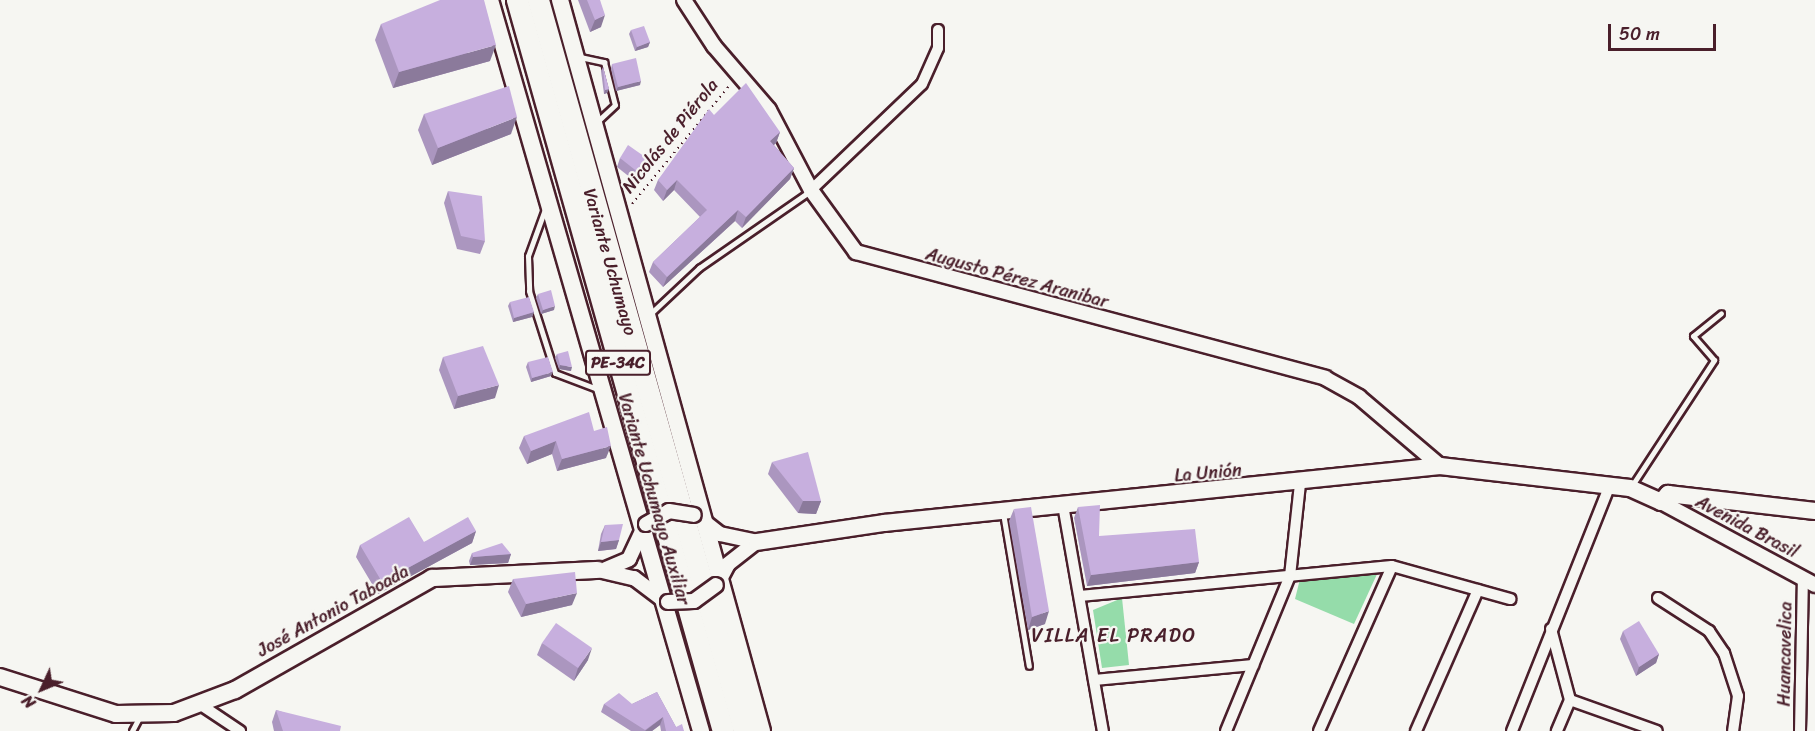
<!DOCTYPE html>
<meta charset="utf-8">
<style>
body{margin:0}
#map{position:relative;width:1815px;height:731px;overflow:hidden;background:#f6f6f2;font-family:Sriracha,sans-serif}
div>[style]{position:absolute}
.green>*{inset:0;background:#95dcaa}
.path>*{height:2px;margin-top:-1px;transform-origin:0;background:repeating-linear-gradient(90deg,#4a1f2b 0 1.5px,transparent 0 6px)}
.roads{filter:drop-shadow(2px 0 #4a1f2b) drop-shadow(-2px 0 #4a1f2b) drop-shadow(0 2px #4a1f2b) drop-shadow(0 -2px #4a1f2b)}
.service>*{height:5px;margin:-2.5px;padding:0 2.5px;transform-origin:2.5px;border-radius:2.5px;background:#f6f6f2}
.minor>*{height:10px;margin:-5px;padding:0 5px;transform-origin:5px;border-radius:5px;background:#f6f6f2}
.tertiary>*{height:14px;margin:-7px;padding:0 7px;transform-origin:7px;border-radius:7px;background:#f6f6f2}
.secondary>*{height:16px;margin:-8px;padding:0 8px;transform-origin:8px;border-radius:8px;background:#f6f6f2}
.motorway>*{height:21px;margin:-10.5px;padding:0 10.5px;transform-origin:10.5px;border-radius:10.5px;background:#f6f6f2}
.bridges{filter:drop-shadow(2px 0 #4a1f2b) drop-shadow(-2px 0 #4a1f2b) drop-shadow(0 2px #4a1f2b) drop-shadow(0 -2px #4a1f2b)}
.tertiary-bridge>*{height:14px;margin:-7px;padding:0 7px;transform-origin:7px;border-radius:7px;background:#f6f6f2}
.wall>*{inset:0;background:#ab96bf}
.shaded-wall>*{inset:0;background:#8b7a9b}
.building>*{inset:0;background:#c7afde}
span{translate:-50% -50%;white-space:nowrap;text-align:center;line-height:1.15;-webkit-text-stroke:4.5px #f6f6f2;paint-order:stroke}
.shield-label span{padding:2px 4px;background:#f6f6f2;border:2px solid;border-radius:4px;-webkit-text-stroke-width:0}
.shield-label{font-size:16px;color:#4a1f2b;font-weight:700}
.street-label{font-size:18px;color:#4a1f2b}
.neighbourhood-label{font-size:20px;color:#4a1f2b;letter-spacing:1.5px}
.north{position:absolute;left:12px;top:659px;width:60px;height:60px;-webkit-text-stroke:4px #f6f6f2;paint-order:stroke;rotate:226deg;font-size:16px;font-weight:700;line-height:24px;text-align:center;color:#4a1f2b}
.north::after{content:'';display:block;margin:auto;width:21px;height:27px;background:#4a1f2b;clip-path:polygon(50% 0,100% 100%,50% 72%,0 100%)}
.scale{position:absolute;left:1608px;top:24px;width:108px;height:27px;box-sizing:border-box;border:3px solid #4a1f2b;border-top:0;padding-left:8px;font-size:18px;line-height:21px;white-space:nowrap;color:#4a1f2b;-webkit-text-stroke:4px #f6f6f2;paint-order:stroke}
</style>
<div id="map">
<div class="green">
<i style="clip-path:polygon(1378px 572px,1354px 624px,1295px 599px,1300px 579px)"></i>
<i style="clip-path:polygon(1122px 598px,1129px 665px,1102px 668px,1093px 610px)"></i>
</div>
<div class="path">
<i style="left:632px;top:204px;width:153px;rotate:-50.6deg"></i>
</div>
<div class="roads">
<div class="service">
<i style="left:580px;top:57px;width:25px;rotate:12deg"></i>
<i style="left:604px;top:62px;width:44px;rotate:75.7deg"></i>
<i style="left:615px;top:105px;width:23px;rotate:137deg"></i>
<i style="left:545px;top:209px;width:50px;rotate:109.9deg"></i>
<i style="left:528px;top:256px;width:35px;rotate:88deg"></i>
<i style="left:529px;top:291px;width:86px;rotate:72.4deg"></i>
<i style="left:555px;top:373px;width:48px;rotate:20.7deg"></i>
<i style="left:649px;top:315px;width:69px;rotate:-43.2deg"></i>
<i style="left:699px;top:268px;width:135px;rotate:-34.7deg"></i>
<i style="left:1631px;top:487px;width:152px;rotate:-56.8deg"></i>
<i style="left:1714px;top:360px;width:32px;rotate:-131deg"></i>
<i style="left:1693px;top:336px;width:36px;rotate:-39deg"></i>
<i style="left:1003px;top:513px;width:155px;rotate:80.4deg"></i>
<i style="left:132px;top:731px;width:15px;rotate:-62deg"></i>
</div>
<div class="minor">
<i style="left:811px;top:190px;width:153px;rotate:-43.7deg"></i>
<i style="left:922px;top:84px;width:39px;rotate:-66deg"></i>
<i style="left:938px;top:48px;width:18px;rotate:-90deg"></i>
<i style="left:1063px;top:505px;width:230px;rotate:80deg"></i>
<i style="left:1080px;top:596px;width:313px;rotate:-5.5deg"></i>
<i style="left:1392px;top:566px;width:123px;rotate:15.6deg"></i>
<i style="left:1658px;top:598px;width:61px;rotate:32.9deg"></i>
<i style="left:1709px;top:631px;width:27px;rotate:56deg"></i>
<i style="left:1724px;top:653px;width:45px;rotate:72deg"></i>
<i style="left:1738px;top:696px;width:35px;rotate:98deg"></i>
<i style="left:1551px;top:629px;width:73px;rotate:75deg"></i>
<i style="left:1570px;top:700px;width:34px;rotate:113deg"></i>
<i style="left:1094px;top:680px;width:160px;rotate:-5.4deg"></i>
<i style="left:1570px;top:700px;width:92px;rotate:19.6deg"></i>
<i style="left:201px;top:705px;width:47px;rotate:33.7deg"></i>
<i style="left:1226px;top:731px;width:168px;rotate:-67.6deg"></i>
<i style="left:1290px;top:576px;width:93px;rotate:-83.8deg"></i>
<i style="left:1319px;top:731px;width:180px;rotate:-66.1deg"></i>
<i style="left:1416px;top:731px;width:154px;rotate:-66.3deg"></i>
<i style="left:1512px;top:731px;width:265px;rotate:-68.3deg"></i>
<i style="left:1800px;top:731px;width:153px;rotate:-88.9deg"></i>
</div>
<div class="tertiary">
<i style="left:684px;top:0;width:55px;rotate:56.9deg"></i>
<i style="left:714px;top:46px;width:84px;rotate:49.3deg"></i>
<i style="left:769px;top:110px;width:90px;rotate:62.3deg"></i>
<i style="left:811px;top:190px;width:77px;rotate:54deg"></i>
<i style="left:856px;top:252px;width:486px;rotate:15deg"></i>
<i style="left:1325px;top:378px;width:39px;rotate:29deg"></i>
<i style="left:1359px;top:397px;width:106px;rotate:40.4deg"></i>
<i style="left:1661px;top:502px;width:175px;rotate:28.3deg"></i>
<i style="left:702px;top:520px;width:23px;rotate:38deg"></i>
<i style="left:720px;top:534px;width:38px;rotate:12deg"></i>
<i style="left:606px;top:569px;width:25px;rotate:-23deg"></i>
<i style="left:629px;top:559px;width:33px;rotate:-65deg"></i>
<i style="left:598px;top:570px;width:37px;rotate:13deg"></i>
<i style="left:634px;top:578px;width:39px;rotate:37deg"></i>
<i style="left:718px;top:583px;width:21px;rotate:-62deg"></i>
<i style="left:728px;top:564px;width:34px;rotate:-38deg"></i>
</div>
<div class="secondary">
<i style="left:490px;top:0;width:761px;rotate:73.9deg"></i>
<i style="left:560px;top:0;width:758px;rotate:74.55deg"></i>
<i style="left:757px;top:542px;width:128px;rotate:-8.5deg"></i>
<i style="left:884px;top:523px;width:559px;rotate:-5.85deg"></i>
<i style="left:1440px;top:466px;width:191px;rotate:6.6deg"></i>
<i style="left:1630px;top:488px;width:34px;rotate:24deg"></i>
<i style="left:1661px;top:502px;width:11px;rotate:-49deg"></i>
<i style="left:1668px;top:494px;width:148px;rotate:6.6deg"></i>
<i style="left:0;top:677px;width:122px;rotate:17.7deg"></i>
<i style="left:116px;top:714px;width:58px;rotate:-1deg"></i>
<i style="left:174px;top:713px;width:65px;rotate:-20.7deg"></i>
<i style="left:235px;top:690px;width:227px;rotate:-29.6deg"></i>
<i style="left:432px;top:578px;width:166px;rotate:-2.8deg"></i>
</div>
<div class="motorway">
<i style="left:517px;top:0;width:759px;rotate:74.26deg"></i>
<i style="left:538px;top:0;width:759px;rotate:74.26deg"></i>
</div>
</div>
<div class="bridges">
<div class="tertiary-bridge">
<i style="left:646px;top:524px;width:26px;rotate:-29deg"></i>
<i style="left:669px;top:511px;width:25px;rotate:9deg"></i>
<i style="left:668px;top:602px;width:26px;rotate:-2deg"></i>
<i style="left:694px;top:601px;width:27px;rotate:-36deg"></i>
</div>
</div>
<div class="wall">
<i style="clip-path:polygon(578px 0,600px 0,601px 27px,590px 32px)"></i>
<i style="clip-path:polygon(381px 24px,490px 61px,393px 88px,375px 40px)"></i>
<i style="clip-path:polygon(631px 30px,650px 42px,648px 47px,635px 51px,629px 34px)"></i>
<i style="clip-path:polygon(612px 64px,640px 85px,616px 91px,611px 69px)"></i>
<i style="clip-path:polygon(603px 67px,609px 89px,607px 93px,604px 94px,601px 71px)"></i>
<i style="clip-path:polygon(424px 114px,511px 134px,432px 165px,418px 130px)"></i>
<i style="clip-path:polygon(714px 115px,780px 132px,776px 143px,774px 145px,794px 168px,790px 179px,742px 228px,735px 221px,663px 287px,649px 272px,653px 262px,700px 217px,674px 190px,663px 201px,654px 190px,658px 180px)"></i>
<i style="clip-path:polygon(620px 158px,645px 168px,636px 182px,617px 167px)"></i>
<i style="clip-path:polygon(448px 191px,485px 241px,480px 254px,457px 249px,444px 203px)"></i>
<i style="clip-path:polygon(538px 294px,554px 310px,541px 314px,536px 298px)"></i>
<i style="clip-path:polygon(510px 302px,534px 312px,532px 317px,513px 322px,508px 306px)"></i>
<i style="clip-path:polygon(557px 354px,571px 371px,559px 369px,555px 358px)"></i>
<i style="clip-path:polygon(443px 357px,495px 398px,454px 409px,439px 370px)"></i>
<i style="clip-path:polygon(528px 362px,551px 376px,531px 382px,526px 367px)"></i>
<i style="clip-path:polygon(594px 431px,606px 458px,557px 471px,552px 454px,527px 464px,519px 448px,524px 436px)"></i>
<i style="clip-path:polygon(772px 462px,821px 501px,816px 514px,798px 513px,768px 474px)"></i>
<i style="clip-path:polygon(1078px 507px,1099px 536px,1199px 562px,1195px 573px,1087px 586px,1074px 518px)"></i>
<i style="clip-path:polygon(1014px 509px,1045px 624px,1028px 630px,1009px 521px)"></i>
<i style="clip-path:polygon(605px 525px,619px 540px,616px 549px,598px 551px,601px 534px)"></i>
<i style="clip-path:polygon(476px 531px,472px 543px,378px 594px,356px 557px,360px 545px,424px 542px)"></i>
<i style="clip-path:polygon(472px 553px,511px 554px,508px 563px,470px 565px,469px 561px)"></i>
<i style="clip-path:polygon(513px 579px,572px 605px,521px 617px,508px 592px)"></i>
<i style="clip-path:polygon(1623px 631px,1659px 654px,1656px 663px,1636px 676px,1620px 639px)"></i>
<i style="clip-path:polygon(542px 643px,588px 660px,574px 681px,537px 655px)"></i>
<i style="clip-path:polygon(657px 692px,676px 727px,684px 731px,661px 731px,660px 725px,652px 731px,631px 731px,601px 712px,604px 704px,632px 704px)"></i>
<i style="clip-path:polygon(276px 710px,340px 731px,274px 731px,272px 722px)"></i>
</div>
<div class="shaded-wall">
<i style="clip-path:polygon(605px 15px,601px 27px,590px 32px,595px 20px)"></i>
<i style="clip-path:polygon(650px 42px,648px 47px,635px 51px,637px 47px)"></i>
<i style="clip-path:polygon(496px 45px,490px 61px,393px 88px,399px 72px)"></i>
<i style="clip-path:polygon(641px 81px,640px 85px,616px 91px,618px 87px)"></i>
<i style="clip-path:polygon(609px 89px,607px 93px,604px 94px,605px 90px)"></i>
<i style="clip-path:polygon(517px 117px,511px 134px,432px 165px,438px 148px)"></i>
<i style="clip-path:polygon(780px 132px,776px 143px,767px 151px,770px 141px)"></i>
<i style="clip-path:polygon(648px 159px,645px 168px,636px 182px,639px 173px)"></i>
<i style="clip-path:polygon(794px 168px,790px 179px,742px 228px,746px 217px)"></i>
<i style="clip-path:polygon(677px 180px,674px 190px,663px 201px,667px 190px)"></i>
<i style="clip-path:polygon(738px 210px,735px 221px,663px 287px,667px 277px)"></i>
<i style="clip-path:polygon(555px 306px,554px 310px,541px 314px,543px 310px)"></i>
<i style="clip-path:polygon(534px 312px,532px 317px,513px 322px,514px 318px)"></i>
<i style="clip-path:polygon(560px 365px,572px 367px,571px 371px,559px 369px)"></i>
<i style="clip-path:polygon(553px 372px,551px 376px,531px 382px,532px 378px)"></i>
<i style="clip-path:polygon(499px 385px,495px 398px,454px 409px,458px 396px)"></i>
<i style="clip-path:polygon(556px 441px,552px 454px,527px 464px,531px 451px)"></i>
<i style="clip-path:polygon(611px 446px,606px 458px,557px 471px,562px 459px)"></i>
<i style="clip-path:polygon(803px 501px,821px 501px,816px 514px,798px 513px)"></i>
<i style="clip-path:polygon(476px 531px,472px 543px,378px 594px,382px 582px)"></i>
<i style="clip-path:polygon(619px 540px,616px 549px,598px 551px,601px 542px)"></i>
<i style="clip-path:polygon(511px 554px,508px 563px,470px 565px,473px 557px)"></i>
<i style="clip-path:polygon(1199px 562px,1195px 573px,1087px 586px,1091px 575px)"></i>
<i style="clip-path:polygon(577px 593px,572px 605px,521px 617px,526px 604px)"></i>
<i style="clip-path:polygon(1049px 611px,1045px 624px,1028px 630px,1032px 617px)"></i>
<i style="clip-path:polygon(592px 648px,588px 660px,574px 681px,578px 668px)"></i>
<i style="clip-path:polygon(1659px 654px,1656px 663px,1636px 676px,1639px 667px)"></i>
<i style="clip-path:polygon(663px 717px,660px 725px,652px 731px,645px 731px)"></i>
</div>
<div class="building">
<i style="clip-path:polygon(440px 0,484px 0,496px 45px,399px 72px,381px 24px)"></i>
<i style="clip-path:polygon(587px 0,600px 0,605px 15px,595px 20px)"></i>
<i style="clip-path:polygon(644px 26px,650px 42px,637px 47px,631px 30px)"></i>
<i style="clip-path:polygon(636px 58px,641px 81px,618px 87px,612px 64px)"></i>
<i style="clip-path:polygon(603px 67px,609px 89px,605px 90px)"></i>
<i style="clip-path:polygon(746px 83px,780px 132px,770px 141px,794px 168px,746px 217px,738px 210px,667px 277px,653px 262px,707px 210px,677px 180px,667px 190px,658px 180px,709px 109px,714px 115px)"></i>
<i style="clip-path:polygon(509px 86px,517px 117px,438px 148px,424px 114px)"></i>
<i style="clip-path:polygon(628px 145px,648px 159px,639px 173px,620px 158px)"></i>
<i style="clip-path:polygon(448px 191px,482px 196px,485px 241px,461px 236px)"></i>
<i style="clip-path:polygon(551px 290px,555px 306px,543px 310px,538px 294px)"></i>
<i style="clip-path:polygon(529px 297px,534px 312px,514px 318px,510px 302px)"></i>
<i style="clip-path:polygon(483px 346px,499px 385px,458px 396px,443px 357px)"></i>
<i style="clip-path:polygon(568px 351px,572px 367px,560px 365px,557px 354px)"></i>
<i style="clip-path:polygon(548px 357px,553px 372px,532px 378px,528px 362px)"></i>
<i style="clip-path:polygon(589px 412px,594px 431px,607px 427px,611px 446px,562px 459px,556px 441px,531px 451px,524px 436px)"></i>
<i style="clip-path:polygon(808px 452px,821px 501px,803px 501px,772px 462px)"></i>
<i style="clip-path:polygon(1100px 505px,1099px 536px,1195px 529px,1199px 562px,1091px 575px,1078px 507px)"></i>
<i style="clip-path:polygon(1031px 507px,1049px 611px,1032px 617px,1014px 509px)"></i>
<i style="clip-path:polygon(409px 517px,424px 542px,468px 517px,476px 531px,382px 582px,360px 545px)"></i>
<i style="clip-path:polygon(623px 524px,619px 540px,601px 542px,605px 525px)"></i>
<i style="clip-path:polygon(502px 543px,511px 554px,473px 557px,472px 553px)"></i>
<i style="clip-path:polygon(575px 572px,577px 593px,526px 604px,513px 579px)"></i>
<i style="clip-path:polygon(1639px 621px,1659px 654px,1639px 667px,1623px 631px)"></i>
<i style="clip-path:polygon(556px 623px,592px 648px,578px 668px,542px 643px)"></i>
<i style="clip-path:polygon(657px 692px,676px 727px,682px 724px,684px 731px,666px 731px,663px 717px,645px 730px,604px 704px,619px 693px,632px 704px)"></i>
<i style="clip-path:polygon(276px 710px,341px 726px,340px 731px,283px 731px)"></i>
</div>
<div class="shield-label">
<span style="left:618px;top:363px">PE-34C</span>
</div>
<div class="street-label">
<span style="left:670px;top:136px;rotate:-51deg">Nicolás de Piérola</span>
<span style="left:610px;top:262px;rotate:74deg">Variante Uchumayo</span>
<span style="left:1017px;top:278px;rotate:15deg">Augusto Pérez Aranibar</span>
<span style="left:1208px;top:473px;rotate:-5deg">La Unión</span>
<span style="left:654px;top:499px;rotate:74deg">Variante Uchumayo Auxiliar</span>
<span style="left:1747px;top:527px;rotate:28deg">Avenida Brasil</span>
<span style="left:333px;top:611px;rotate:-29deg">José Antonio Taboada</span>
<span style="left:1785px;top:654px;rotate:-89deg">Huancavelica</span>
</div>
<div class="neighbourhood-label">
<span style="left:1114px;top:635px">VILLA EL PRADO</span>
</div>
<div class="north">N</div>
<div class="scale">50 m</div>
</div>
